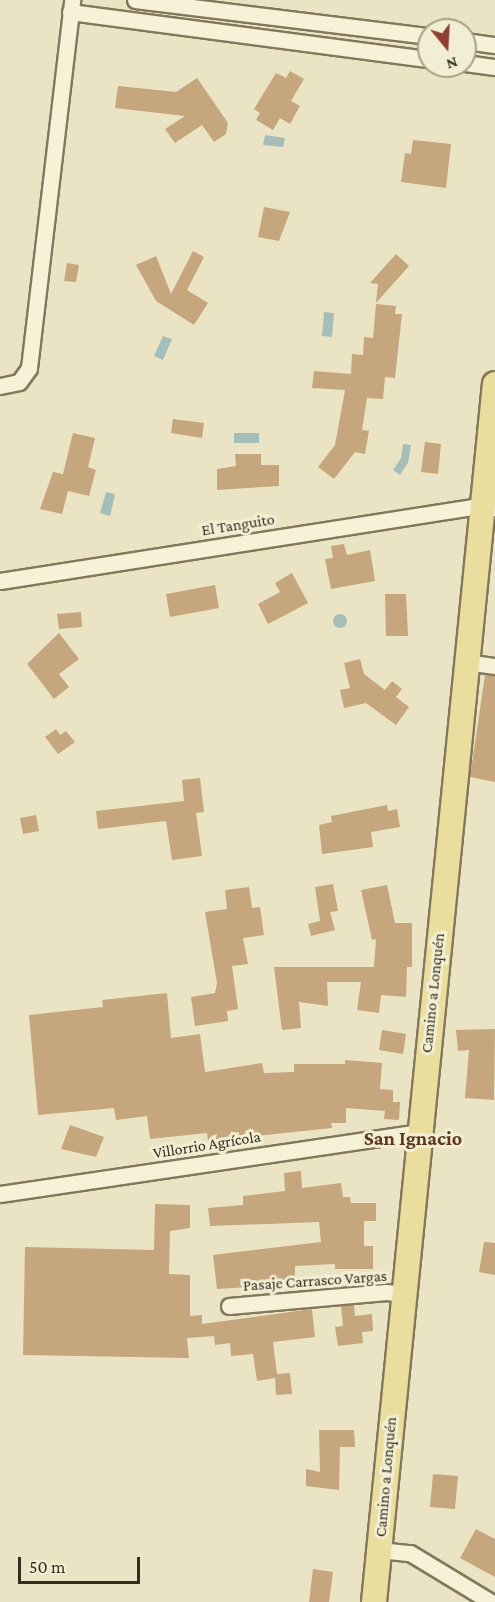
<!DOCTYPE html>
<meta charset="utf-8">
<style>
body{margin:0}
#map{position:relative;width:495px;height:1602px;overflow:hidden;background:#eae4c4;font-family:"Crimson Pro",serif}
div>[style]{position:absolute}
.water>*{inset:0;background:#a6beba}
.round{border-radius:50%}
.building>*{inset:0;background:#c5a67d}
.roads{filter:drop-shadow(2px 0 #83775c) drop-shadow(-2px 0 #83775c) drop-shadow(0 2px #83775c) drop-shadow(0 -2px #83775c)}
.street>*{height:15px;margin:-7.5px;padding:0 7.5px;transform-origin:7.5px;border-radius:7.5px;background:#f6f1d7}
.primary>*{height:24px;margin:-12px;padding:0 12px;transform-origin:12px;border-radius:12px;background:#eade9f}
span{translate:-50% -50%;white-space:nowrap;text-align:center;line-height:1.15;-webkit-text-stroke:6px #f2eed3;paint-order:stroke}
.street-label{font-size:16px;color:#342d1f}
.quarter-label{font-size:20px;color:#5d3722;font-weight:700}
.north{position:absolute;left:417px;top:18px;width:60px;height:60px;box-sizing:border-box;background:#f2eed3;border:2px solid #a6a18b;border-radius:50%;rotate:162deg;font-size:16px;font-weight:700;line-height:24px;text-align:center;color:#342d1f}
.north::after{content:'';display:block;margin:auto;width:21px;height:27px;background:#8d3f31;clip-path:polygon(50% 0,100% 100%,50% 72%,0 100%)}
.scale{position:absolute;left:18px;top:1557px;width:122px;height:27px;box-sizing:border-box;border:3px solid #342d1f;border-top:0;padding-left:8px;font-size:18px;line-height:21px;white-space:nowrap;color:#342d1f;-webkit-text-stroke:4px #f2eed3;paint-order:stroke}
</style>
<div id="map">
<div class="water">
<i style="clip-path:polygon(265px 135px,285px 138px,283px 147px,263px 145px)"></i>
<i style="clip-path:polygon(324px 312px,334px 313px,332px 337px,322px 336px)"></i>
<i style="clip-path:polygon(163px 336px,172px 339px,163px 360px,154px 356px)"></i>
<i style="clip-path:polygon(234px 433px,259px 433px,259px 443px,234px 443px)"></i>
<i style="clip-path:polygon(403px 444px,411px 445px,408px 463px,400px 475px,393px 470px,401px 458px)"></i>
<i style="clip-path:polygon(106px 492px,115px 494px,110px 516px,100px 513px)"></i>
<i class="round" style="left:333px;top:614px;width:14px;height:14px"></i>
</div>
<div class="building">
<i style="clip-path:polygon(290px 71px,304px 79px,291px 101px,300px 106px,290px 124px,280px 118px,273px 130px,256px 120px,260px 113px,254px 109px,276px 73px,286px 78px)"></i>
<i style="clip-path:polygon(197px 78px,228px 123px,226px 134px,214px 142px,202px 125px,175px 143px,165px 129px,185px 116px,115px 108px,118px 86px,176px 92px)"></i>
<i style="clip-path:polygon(413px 140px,451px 144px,446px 188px,401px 182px,405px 153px,411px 154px)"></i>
<i style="clip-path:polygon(264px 207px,290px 212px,279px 241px,258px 237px)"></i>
<i style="clip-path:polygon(193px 251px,204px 257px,187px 290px,208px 303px,194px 325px,156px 301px,136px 265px,156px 256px,171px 294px)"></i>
<i style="clip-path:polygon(396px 254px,409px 266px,376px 303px,378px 284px,370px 283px)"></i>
<i style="clip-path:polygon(67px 263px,79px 265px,76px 282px,64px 281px)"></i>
<i style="clip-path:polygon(376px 304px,396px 306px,395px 314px,402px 314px,395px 378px,385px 377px,383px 399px,367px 398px,362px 430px,369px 431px,365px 454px,355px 452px,334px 479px,318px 467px,335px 445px,345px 390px,312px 388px,314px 371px,351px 374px,352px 354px,363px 355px,364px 337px,373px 338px)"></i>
<i style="clip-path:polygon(173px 419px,204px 423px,202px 438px,171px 433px)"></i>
<i style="clip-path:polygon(73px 433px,95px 438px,88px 467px,96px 470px,89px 496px,68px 491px,62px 514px,40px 509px,53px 472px,63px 474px)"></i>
<i style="clip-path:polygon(425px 442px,441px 444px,438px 474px,421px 472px)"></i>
<i style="clip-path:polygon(235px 454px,261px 454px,261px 465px,279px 465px,279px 486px,217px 490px,217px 469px,236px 466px)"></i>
<i style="clip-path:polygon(344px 544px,347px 555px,370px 550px,375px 581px,331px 589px,325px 559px,333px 558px,331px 546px)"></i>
<i style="clip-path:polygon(292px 573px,308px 603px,268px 624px,258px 604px,280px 592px,275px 583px)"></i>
<i style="clip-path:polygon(215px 585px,219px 608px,170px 617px,166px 594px)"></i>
<i style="clip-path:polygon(385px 594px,406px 594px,408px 636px,386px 636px)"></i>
<i style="clip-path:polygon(81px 612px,82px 627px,59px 629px,57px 614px)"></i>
<i style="clip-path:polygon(59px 633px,79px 659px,59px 674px,69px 687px,54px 699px,27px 664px)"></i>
<i style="clip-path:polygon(360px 659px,364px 674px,385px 690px,392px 681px,402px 689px,396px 697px,409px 707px,396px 725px,366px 703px,344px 708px,340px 690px,350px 688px,344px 663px)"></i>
<i style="clip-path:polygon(485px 675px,495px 676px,495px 782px,470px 777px)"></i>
<i style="clip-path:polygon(56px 729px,60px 735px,66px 731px,75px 742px,58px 754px,45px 737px)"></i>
<i style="clip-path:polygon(200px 778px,204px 812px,196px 813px,202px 856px,172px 860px,166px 821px,98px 829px,96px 811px,184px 801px,182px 780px)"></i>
<i style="clip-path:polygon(387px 805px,388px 811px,397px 809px,400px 827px,371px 832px,373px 847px,322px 854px,319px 825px,332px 822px,331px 816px)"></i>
<i style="clip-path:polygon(36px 815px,39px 831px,23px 834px,20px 818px)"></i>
<i style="clip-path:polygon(333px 884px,338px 911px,330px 912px,335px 930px,311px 936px,308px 924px,320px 921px,315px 887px)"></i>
<i style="clip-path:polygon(387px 885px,395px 923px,412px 923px,412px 967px,407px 967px,406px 997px,381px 995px,379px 1013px,357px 1010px,361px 982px,327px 982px,328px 1006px,299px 1002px,301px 1028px,282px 1030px,274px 967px,374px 967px,376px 939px,372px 940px,361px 890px)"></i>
<i style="clip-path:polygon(249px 887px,252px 908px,260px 907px,264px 935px,243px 938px,248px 964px,232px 966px,238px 1009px,227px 1011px,228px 1021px,195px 1026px,191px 997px,215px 993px,217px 983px,205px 912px,227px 909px,225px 890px)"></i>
<i style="clip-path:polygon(167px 993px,171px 1038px,200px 1034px,205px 1072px,262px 1063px,264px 1073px,294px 1072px,294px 1064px,345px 1064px,345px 1060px,382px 1063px,380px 1089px,393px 1090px,393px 1102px,400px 1102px,399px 1120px,384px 1119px,385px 1111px,346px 1108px,346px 1123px,331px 1123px,332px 1128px,208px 1141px,207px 1133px,150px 1139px,147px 1116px,116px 1120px,114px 1108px,38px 1115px,29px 1015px,103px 1007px,102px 1000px)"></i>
<i style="clip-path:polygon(495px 1029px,494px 1100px,465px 1098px,469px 1050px,458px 1051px,456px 1030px)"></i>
<i style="clip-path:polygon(382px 1030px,406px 1034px,403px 1054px,379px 1050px)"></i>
<i style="clip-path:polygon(70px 1125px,104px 1137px,96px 1157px,61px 1149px)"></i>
<i style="clip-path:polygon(301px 1171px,302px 1188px,341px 1183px,343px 1197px,350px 1197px,351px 1203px,376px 1203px,376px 1221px,364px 1221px,364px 1246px,373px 1246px,373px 1269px,335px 1269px,335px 1264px,295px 1266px,295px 1284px,217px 1289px,213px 1255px,321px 1242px,319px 1222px,210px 1226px,208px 1208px,243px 1205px,243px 1196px,285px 1191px,284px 1173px)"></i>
<i style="clip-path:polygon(155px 1204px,190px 1205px,190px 1228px,170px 1231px,169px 1274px,190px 1275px,190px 1316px,202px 1315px,202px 1324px,312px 1309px,315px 1337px,273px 1342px,277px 1374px,290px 1373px,292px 1394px,276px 1395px,275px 1378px,257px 1381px,253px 1354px,231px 1356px,230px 1343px,215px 1345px,214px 1336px,187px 1338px,189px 1358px,23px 1355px,25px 1247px,154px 1250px)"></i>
<i style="clip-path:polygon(484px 1242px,495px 1243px,495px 1275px,479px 1272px)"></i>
<i style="clip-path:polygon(354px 1305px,355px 1316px,372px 1314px,373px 1331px,362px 1332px,363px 1343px,338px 1346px,335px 1327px,343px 1326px,341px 1306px)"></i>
<i style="clip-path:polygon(319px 1430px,354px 1430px,355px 1447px,340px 1447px,339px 1490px,306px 1486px,306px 1469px,320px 1472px)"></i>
<i style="clip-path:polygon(433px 1474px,458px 1476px,455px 1509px,430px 1507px)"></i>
<i style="clip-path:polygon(476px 1529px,495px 1539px,495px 1577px,460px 1558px)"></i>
<i style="clip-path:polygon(313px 1569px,333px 1572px,329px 1602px,309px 1602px)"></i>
</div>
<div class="roads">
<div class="street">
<i style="left:135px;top:0;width:296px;rotate:7deg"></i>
<i style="left:70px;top:12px;width:362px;rotate:7.5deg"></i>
<i style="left:465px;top:41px;width:30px;rotate:8deg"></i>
<i style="left:465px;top:63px;width:30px;rotate:8deg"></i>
<i style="left:0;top:386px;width:19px;rotate:-12deg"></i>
<i style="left:19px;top:382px;width:17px;rotate:-54deg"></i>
<i style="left:29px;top:368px;width:371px;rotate:-83.3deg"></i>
<i style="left:0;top:581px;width:487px;rotate:-8.9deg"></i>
<i style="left:481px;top:506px;width:14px;rotate:8deg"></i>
<i style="left:466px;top:662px;width:29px;rotate:8deg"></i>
<i style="left:0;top:1194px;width:424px;rotate:-8.4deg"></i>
<i style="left:229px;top:1306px;width:158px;rotate:-5.1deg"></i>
<i style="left:386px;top:1292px;width:18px;rotate:6deg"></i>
<i style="left:379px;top:1550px;width:31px;rotate:6deg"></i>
<i style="left:410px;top:1553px;width:95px;rotate:31.2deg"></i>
</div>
<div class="primary">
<i style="left:374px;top:1602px;width:1224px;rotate:-84.33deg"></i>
</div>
</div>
<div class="street-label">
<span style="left:238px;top:525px;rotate:-9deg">El Tanguito</span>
<span style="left:433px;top:993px;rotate:-84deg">Camino a Lonquén</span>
<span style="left:207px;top:1145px;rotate:-9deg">Villorrio Agrícola</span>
<span style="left:315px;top:1281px;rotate:-4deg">Pasaje Carrasco Vargas</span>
<span style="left:386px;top:1477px;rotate:-85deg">Camino a Lonquén</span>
</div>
<div class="quarter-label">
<span style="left:413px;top:1138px">San Ignacio</span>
</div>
<div class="north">N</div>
<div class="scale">50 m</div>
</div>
